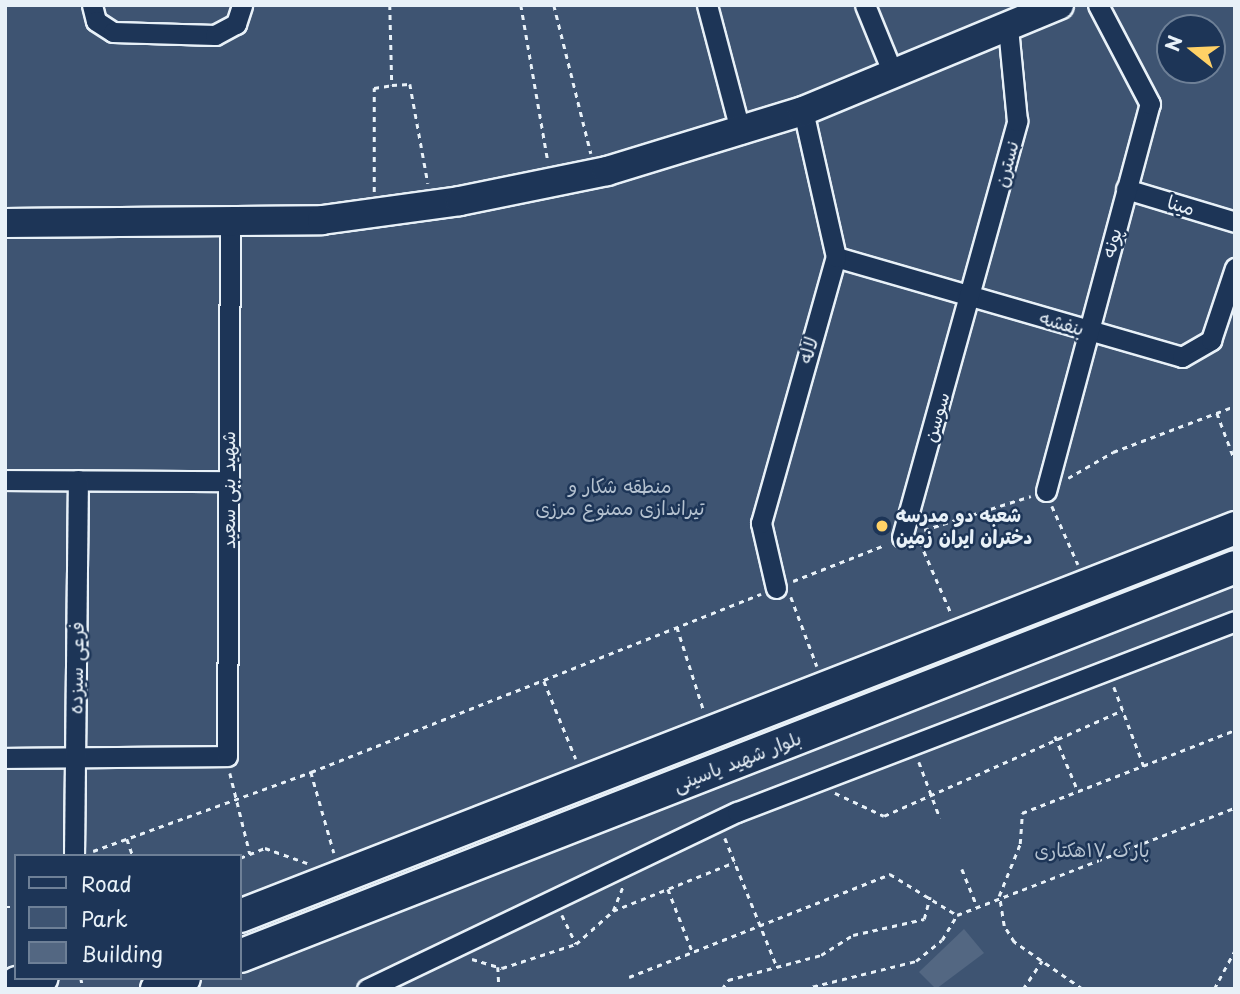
<!DOCTYPE html>
<meta charset="utf-8">
<style>
body{margin:0}
#map{position:relative;width:1240px;height:994px;overflow:hidden;background:#253d5d;font-family:"Playpen Sans","Playpen Sans Arabic",sans-serif}
div>[style]{position:absolute}
.green>*{inset:0;background:#3e5472}
.building>*{inset:0;background:#536782}
.path>*{height:2.5px;margin-top:-1.25px;transform-origin:0;background:repeating-linear-gradient(90deg,#e8f1f8 0 5px,transparent 0 10px)}
.roads{filter:drop-shadow(2px 0 #e8f1f8) drop-shadow(-2px 0 #e8f1f8) drop-shadow(0 2px #e8f1f8) drop-shadow(0 -2px #e8f1f8)}
.street>*{height:19px;margin:-9.5px;padding:0 9.5px;transform-origin:9.5px;border-radius:9.5px;background:#1d3557}
.secondary>*{height:28px;margin:-14px;padding:0 14px;transform-origin:14px;border-radius:14px;background:#1d3557}
.primary>*{height:32px;margin:-16px;padding:0 16px;transform-origin:16px;border-radius:16px;background:#1d3557}
.dots>*{width:19px;height:19px;translate:-50% -50%;box-sizing:border-box;border:4px solid #1d3557;border-radius:50%}
span{translate:-50% -50%;white-space:nowrap;text-align:center;line-height:1.15;-webkit-text-stroke:5px #1d3557;paint-order:stroke}
.street-label{font-size:19px;color:#e8f1f8}
.park-label{font-size:19px;color:#b5c2d0}
.poi-label{font-size:19px;color:#e8f1f8;font-weight:700}
.left{translate:0 -50%;text-align:left}
.frame{position:absolute;inset:0;border:7px solid #e8f1f8;pointer-events:none}
.legend{position:absolute;left:14px;top:854px;width:228px;height:126px;box-sizing:border-box;background:#1d3557;border:2px solid #6e8097;margin:0;padding:9px 12px;list-style:none;font-size:21px;color:#e8f1f8}
.legend li{display:flex;align-items:center;gap:14px;height:35px}
.legend b{width:35px;border:2px solid #6e8097}
.north{position:absolute;left:1156px;top:14px;width:70px;height:70px;box-sizing:border-box;background:#1d3557;border:2px solid #6e8097;border-radius:50%;rotate:288deg;font-size:19px;font-weight:700;line-height:28px;text-align:center;color:#e8f1f8}
.north::after{content:'';display:block;margin:auto;width:24px;height:32px;background:#ffd166;clip-path:polygon(50% 0,100% 100%,50% 72%,0 100%)}
</style>
<div id="map">
<div class="green">
<i style="clip-path:polygon(evenodd,5px 5px,1235px 5px,1235px 989px,5px 989px,5px 5px,1170px 28px,1212px 28px,1212px 70px,1170px 70px,1170px 28px,5px 5px,16px 856px,240px 856px,240px 978px,16px 978px,16px 856px)"></i>
</div>
<div class="building">
<i style="clip-path:polygon(964px 929px,984px 953px,936px 989px,919px 972px)"></i>
</div>
<div class="path">
<i style="left:390px;top:5px;width:80px;rotate:88.6deg"></i>
<i style="left:521px;top:5px;width:159px;rotate:80.2deg"></i>
<i style="left:554px;top:5px;width:153px;rotate:76deg"></i>
<i style="left:374px;top:192px;width:104px;rotate:-90deg"></i>
<i style="left:374px;top:88px;width:18px;rotate:-9deg"></i>
<i style="left:392px;top:85px;width:18px;rotate:-3deg"></i>
<i style="left:410px;top:84px;width:101px;rotate:79.7deg"></i>
<i style="left:1217px;top:413px;width:51px;rotate:69.4deg"></i>
<i style="left:1068px;top:478px;width:52px;rotate:-30deg"></i>
<i style="left:1113px;top:452px;width:130px;rotate:-20.7deg"></i>
<i style="left:1052px;top:506px;width:64px;rotate:65.9deg"></i>
<i style="left:924px;top:530px;width:112px;rotate:-17.6deg"></i>
<i style="left:920px;top:542px;width:77px;rotate:66.4deg"></i>
<i style="left:793px;top:581px;width:99px;rotate:-21.4deg"></i>
<i style="left:791px;top:597px;width:74px;rotate:69.4deg"></i>
<i style="left:677px;top:627px;width:88px;rotate:72.2deg"></i>
<i style="left:544px;top:681px;width:84px;rotate:67.7deg"></i>
<i style="left:1114px;top:687px;width:88px;rotate:69.3deg"></i>
<i style="left:1055px;top:736px;width:60px;rotate:67.3deg"></i>
<i style="left:919px;top:762px;width:60px;rotate:69.4deg"></i>
<i style="left:311px;top:772px;width:484px;rotate:-21.6deg"></i>
<i style="left:230px;top:773px;width:83px;rotate:76.1deg"></i>
<i style="left:835px;top:793px;width:54px;rotate:25.1deg"></i>
<i style="left:884px;top:816px;width:261px;rotate:-23.9deg"></i>
<i style="left:725px;top:838px;width:136px;rotate:68deg"></i>
<i style="left:127px;top:839px;width:18px;rotate:71deg"></i>
<i style="left:93px;top:851px;width:232px;rotate:-19.9deg"></i>
<i style="left:311px;top:772px;width:84px;rotate:74.1deg"></i>
<i style="left:240px;top:858px;width:27px;rotate:-22deg"></i>
<i style="left:265px;top:848px;width:45px;rotate:19.7deg"></i>
<i style="left:962px;top:869px;width:40px;rotate:68deg"></i>
<i style="left:668px;top:889px;width:69px;rotate:68.7deg"></i>
<i style="left:5px;top:907px;width:11px"></i>
<i style="left:613px;top:911px;width:131px;rotate:-21.9deg"></i>
<i style="left:562px;top:915px;width:32px;rotate:64deg"></i>
<i style="left:472px;top:959px;width:31px;rotate:17deg"></i>
<i style="left:502px;top:968px;width:78px;rotate:-18deg"></i>
<i style="left:576px;top:944px;width:50px;rotate:-41.7deg"></i>
<i style="left:613px;top:911px;width:27px;rotate:-68deg"></i>
<i style="left:498px;top:967px;width:22px;rotate:87deg"></i>
<i style="left:629px;top:977px;width:281px;rotate:-21.5deg"></i>
<i style="left:890px;top:874px;width:79px;rotate:31.5deg"></i>
<i style="left:81px;top:978px;width:11px;rotate:80deg"></i>
<i style="left:722px;top:989px;width:11px;rotate:-56deg"></i>
<i style="left:728px;top:980px;width:96px;rotate:-15deg"></i>
<i style="left:821px;top:955px;width:38px;rotate:-32deg"></i>
<i style="left:853px;top:935px;width:73px;rotate:-12.7deg"></i>
<i style="left:924px;top:919px;width:23px;rotate:-75deg"></i>
<i style="left:803px;top:989px;width:116px;rotate:-13.9deg"></i>
<i style="left:916px;top:961px;width:33px;rotate:-39deg"></i>
<i style="left:942px;top:940px;width:29px;rotate:-59deg"></i>
<i style="left:957px;top:915px;width:298px;rotate:-21.1deg"></i>
<i style="left:1023px;top:989px;width:34px;rotate:-56deg"></i>
<i style="left:1082px;top:989px;width:83px;rotate:-145.3deg"></i>
<i style="left:1014px;top:942px;width:19px;rotate:-122deg"></i>
<i style="left:1004px;top:926px;width:30px;rotate:-99deg"></i>
<i style="left:999px;top:896px;width:56px;rotate:-68deg"></i>
<i style="left:1020px;top:844px;width:31px;rotate:-86deg"></i>
<i style="left:1022px;top:813px;width:229px;rotate:-21.3deg"></i>
<i style="left:1214px;top:989px;width:44px;rotate:-61.7deg"></i>
</div>
<div class="roads">
<div class="street">
<i style="left:92px;top:5px;width:16px;rotate:76deg"></i>
<i style="left:96px;top:21px;width:20px;rotate:33deg"></i>
<i style="left:113px;top:32px;width:102px;rotate:1.7deg"></i>
<i style="left:215px;top:35px;width:24px;rotate:-28deg"></i>
<i style="left:236px;top:24px;width:20px;rotate:-72deg"></i>
<i style="left:707px;top:5px;width:133px;rotate:75.2deg"></i>
<i style="left:865px;top:5px;width:77px;rotate:67.8deg"></i>
<i style="left:1126px;top:189px;width:114px;rotate:16.8deg"></i>
<i style="left:836px;top:257px;width:360px;rotate:16.1deg"></i>
<i style="left:1182px;top:357px;width:34px;rotate:-30deg"></i>
<i style="left:1211px;top:340px;width:76px;rotate:-71.6deg"></i>
<i style="left:5px;top:480px;width:223px;rotate:0.3deg"></i>
<i style="left:1046px;top:491px;width:401px;rotate:-75deg"></i>
<i style="left:1150px;top:104px;width:112px;rotate:-117.7deg"></i>
<i style="left:902px;top:537px;width:432px;rotate:-74.5deg"></i>
<i style="left:1017px;top:121px;width:93px;rotate:-95.5deg"></i>
<i style="left:776px;top:588px;width:67px;rotate:-103deg"></i>
<i style="left:761px;top:523px;width:276px;rotate:-74.3deg"></i>
<i style="left:836px;top:257px;width:150px;rotate:-102.7deg"></i>
<i style="left:5px;top:758px;width:222px;rotate:-0.5deg"></i>
<i style="left:227px;top:756px;width:531px;rotate:-89.68deg"></i>
<i style="left:74px;top:856px;width:376px;rotate:-89.4deg"></i>
<i style="left:367px;top:989px;width:410px;rotate:-25.6deg"></i>
<i style="left:737px;top:812px;width:533px;rotate:-20.98deg"></i>
</div>
<div class="secondary">
<i style="left:5px;top:223px;width:317px;rotate:-0.5deg"></i>
<i style="left:322px;top:220px;width:139px;rotate:-7.8deg"></i>
<i style="left:460px;top:201px;width:150px;rotate:-11.5deg"></i>
<i style="left:607px;top:171px;width:205px;rotate:-17deg"></i>
<i style="left:803px;top:111px;width:277px;rotate:-22.5deg"></i>
</div>
<div class="primary">
<i style="left:240px;top:916px;width:1068px;rotate:-21.3deg"></i>
<i style="left:240px;top:956px;width:1068px;rotate:-21.35deg"></i>
<i style="left:17px;top:983px;width:25px;rotate:-12deg"></i>
<i style="left:157px;top:989px;width:29px;rotate:-22deg"></i>
</div>
</div>
<div class="dots">
<i style="left:882px;top:526px;background:#ffd166"></i>
</div>
<div class="street-label">
<span style="left:1006px;top:164px;rotate:-75deg">نسترن</span>
<span style="left:1181px;top:205px;rotate:17deg">مینا</span>
<span style="left:1111px;top:243px;rotate:-74deg">پونه</span>
<span style="left:1062px;top:323px;rotate:16deg">بنفشه</span>
<span style="left:808px;top:350px;rotate:-73deg">لاله</span>
<span style="left:936px;top:417px;rotate:-74deg">سوسن</span>
<span style="left:228px;top:490px;rotate:-90deg">شهید بنی سعید</span>
<span style="left:76px;top:668px;rotate:-89deg">فرعی سیزده</span>
<span style="left:737px;top:761px;rotate:-21deg">بلوار شهید یاسینی</span>
</div>
<div class="park-label">
<span style="left:620px;top:497px">منطقه شکار و<br>تیراندازی ممنوع مرزی</span>
<span style="left:1092px;top:850px">پارک ۱۷هکتاری</span>
</div>
<div class="poi-label">
<span class="left" style="left:896px;top:526px">شعبه دو مدرسه<br>دختران ایران زمین</span>
</div>
<div class="frame"></div>
<ul class="legend">
<li><b style="height:9px;background:#1d3557"></b>Road</li>
<li><b style="height:19px;background:#3e5472"></b>Park</li>
<li><b style="height:19px;background:#536782"></b>Building</li>
</ul>
<div class="north">N</div>
</div>
